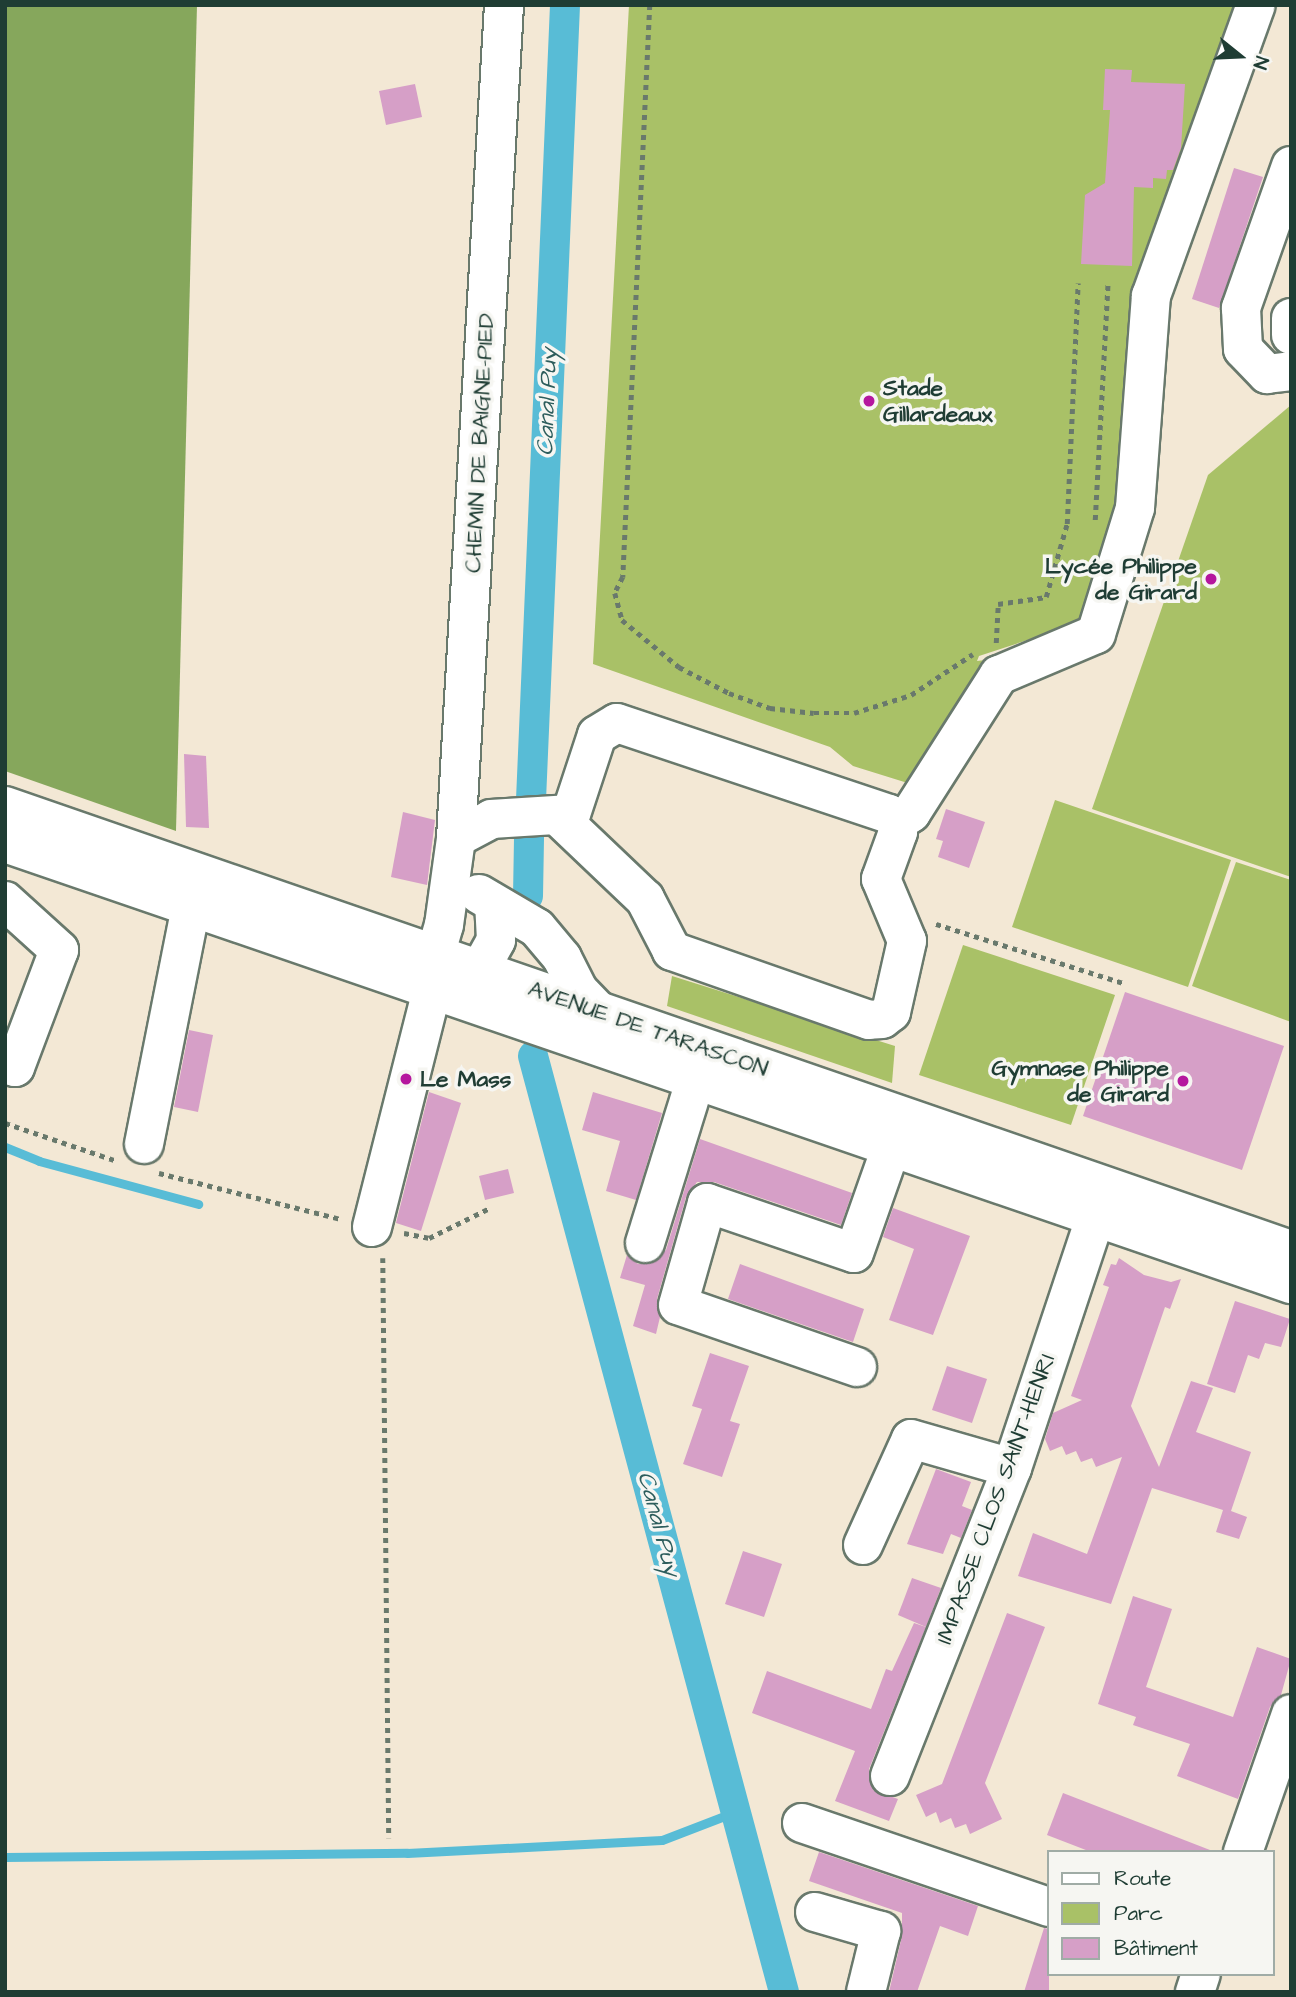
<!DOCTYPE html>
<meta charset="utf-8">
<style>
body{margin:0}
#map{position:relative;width:1296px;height:1997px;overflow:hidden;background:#f3e8d5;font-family:"Architects Daughter",sans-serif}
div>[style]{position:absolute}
.green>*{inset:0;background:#a9c167}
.forest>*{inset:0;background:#86a75c}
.stream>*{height:9px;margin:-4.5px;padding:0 4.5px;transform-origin:4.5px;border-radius:4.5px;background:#58bcd6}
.canal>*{height:30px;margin:-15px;padding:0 15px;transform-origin:15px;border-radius:15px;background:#58bcd6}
.building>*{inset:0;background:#d69fc7}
.path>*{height:4.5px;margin-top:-2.25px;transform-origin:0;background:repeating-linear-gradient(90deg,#69796c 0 5px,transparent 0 10px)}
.roads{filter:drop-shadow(2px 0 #69796c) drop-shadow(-2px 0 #69796c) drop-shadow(0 2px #69796c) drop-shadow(0 -2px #69796c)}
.minor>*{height:38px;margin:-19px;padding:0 19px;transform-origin:19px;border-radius:19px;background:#fff}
.major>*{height:38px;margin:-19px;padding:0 19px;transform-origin:19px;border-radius:19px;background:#fff}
.dots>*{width:19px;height:19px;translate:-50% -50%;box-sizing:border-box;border:4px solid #f6f6f2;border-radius:50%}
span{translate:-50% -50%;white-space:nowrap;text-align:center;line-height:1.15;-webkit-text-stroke:7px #f6f6f2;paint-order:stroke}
.poi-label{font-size:23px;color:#1f3d34;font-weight:700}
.left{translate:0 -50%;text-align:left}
.right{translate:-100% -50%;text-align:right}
.street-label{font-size:23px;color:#1f3d34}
.water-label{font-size:24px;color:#2d5d5c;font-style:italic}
.frame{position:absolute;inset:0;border:7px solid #1f3d34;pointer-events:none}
.legend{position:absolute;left:1047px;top:1850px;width:228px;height:126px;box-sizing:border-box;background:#f6f6f2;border:2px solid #a0aca6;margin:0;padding:9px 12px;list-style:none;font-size:21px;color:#1f3d34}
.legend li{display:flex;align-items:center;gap:14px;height:35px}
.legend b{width:35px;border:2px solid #a0aca6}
.north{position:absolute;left:1205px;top:21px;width:70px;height:70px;-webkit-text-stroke:5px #f6f6f2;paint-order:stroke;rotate:108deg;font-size:19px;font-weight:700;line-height:28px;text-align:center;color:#1f3d34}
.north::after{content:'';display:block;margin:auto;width:24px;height:32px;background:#1f3d34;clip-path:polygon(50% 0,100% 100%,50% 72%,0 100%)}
</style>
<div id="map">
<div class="green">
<i style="clip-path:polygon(629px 5px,1247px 5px,1228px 56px,1120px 507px,1082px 622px,979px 656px,977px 661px,985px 660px,914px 785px,853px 766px,830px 747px,593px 664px)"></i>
<i style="clip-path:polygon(1291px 405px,1291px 877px,1092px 809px,1208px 475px)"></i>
<i style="clip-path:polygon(1055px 800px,1231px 860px,1188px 987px,1012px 927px)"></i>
<i style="clip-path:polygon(1236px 862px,1291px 880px,1291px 1022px,1192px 986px)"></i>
<i style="clip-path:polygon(963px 945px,1115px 995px,1071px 1125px,919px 1075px)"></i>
<i style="clip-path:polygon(672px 976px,895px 1046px,892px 1083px,667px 1006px)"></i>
</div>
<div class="forest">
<i style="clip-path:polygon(5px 5px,197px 5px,176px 831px,5px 771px)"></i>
</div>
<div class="stream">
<i style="left:5px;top:1147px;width:37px;rotate:22deg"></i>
<i style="left:39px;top:1161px;width:165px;rotate:15.1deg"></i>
<i style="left:5px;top:1857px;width:402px;rotate:-0.6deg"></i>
<i style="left:407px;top:1853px;width:255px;rotate:-2.9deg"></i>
<i style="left:662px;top:1840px;width:78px;rotate:-21deg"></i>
</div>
<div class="canal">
<i style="left:531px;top:800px;width:796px;rotate:-87.55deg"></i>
<i style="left:528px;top:896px;width:60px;rotate:-89deg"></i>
<i style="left:533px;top:1056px;width:969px;rotate:74.99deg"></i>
</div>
<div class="building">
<i style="clip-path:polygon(1105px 69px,1132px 70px,1131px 82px,1185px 84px,1181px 148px,1173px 170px,1167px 170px,1166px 179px,1153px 178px,1153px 188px,1134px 187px,1132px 266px,1081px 264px,1085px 195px,1105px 183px,1110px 110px,1103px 110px)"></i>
<i style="clip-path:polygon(415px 84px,422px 117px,386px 125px,379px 91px)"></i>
<i style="clip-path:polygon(1234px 168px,1263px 177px,1219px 308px,1192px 299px)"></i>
<i style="clip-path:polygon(184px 754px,206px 756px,209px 828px,186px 827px)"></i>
<i style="clip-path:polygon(946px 809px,985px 822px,969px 868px,938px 857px,943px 841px,936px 839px)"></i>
<i style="clip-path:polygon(403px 812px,435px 820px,427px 885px,391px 877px)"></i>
<i style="clip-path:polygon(1125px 992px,1284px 1046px,1242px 1170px,1083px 1116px)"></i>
<i style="clip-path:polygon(189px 1030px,213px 1035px,198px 1112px,174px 1107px)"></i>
<i style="clip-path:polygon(429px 1092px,461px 1103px,421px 1231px,396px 1223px)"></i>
<i style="clip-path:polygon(593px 1092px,662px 1113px,636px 1200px,606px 1191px,620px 1141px,582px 1130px)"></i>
<i style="clip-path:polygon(700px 1139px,852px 1193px,841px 1225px,714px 1182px,697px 1182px,686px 1197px,657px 1299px,660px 1317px,656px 1334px,633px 1326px,645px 1285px,620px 1278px,627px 1255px,638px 1264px,649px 1264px,666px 1250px)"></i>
<i style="clip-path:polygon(508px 1169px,514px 1193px,485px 1200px,479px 1176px)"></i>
<i style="clip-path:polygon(893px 1208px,970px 1236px,933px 1335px,889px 1320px,914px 1249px,883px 1237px)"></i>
<i style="clip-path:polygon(1119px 1258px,1144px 1275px,1171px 1282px,1181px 1279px,1170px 1309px,1165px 1307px,1131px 1406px,1159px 1467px,1191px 1381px,1213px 1388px,1196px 1432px,1251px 1452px,1231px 1511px,1247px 1517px,1239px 1539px,1216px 1532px,1223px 1510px,1152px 1488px,1111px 1604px,1018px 1576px,1033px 1533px,1087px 1554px,1122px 1457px,1096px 1467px,1092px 1458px,1081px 1462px,1076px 1451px,1066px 1455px,1062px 1446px,1050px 1451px,1045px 1439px,1053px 1413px,1082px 1400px,1071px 1396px,1109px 1287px,1103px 1285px,1111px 1264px,1116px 1265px)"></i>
<i style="clip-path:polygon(740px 1264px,864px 1309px,853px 1342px,728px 1299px)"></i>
<i style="clip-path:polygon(1235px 1301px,1290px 1319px,1281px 1347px,1265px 1343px,1259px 1359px,1248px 1355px,1235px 1393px,1207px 1384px)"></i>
<i style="clip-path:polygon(710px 1353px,749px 1366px,730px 1421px,740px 1424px,722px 1477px,683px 1464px,702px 1409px,692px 1406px)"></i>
<i style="clip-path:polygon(947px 1366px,987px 1379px,972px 1423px,932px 1410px)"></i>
<i style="clip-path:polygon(936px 1469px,971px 1482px,962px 1506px,972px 1510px,961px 1538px,951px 1534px,943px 1554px,907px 1544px)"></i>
<i style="clip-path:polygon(743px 1551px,782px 1564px,764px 1617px,725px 1604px)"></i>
<i style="clip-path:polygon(912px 1578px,941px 1588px,926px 1627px,898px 1615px)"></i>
<i style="clip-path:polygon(1133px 1596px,1172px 1609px,1146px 1687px,1233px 1717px,1257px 1647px,1291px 1659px,1281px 1695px,1270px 1707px,1238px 1799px,1177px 1776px,1190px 1744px,1133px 1725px,1136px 1717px,1098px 1704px)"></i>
<i style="clip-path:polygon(1007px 1613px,1045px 1627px,985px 1783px,1002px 1819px,970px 1834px,966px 1824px,955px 1828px,951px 1818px,940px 1823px,936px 1812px,926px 1817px,916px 1795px,942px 1784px)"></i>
<i style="clip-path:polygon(914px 1623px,926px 1627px,869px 1769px,873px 1790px,898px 1799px,889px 1821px,835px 1801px,855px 1751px,752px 1713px,767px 1671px,871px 1709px,886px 1669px,892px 1671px)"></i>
<i style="clip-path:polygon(1063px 1793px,1210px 1850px,1210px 1852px,1091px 1852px,1047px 1835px)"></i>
<i style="clip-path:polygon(819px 1852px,978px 1906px,968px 1936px,940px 1926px,917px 1992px,889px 1992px,902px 1936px,902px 1913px,809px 1881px)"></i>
<i style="clip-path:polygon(1044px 1928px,1049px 1929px,1049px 1992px,1024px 1992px)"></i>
</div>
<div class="path">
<i style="left:650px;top:5px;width:573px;rotate:92.7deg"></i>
<i style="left:623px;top:577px;width:18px;rotate:117deg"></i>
<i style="left:615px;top:593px;width:28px;rotate:75deg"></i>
<i style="left:622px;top:620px;width:74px;rotate:39.5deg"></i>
<i style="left:679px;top:667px;width:56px;rotate:27.5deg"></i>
<i style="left:729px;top:693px;width:44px;rotate:20.1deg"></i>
<i style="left:770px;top:708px;width:44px;rotate:6.5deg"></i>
<i style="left:814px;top:713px;width:40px"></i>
<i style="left:854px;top:713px;width:60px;rotate:-17.5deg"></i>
<i style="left:911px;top:695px;width:74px;rotate:-33.5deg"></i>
<i style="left:1095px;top:520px;width:238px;rotate:-86.9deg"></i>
<i style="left:996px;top:643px;width:39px;rotate:-87deg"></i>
<i style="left:998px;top:604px;width:49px;rotate:-8.3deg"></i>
<i style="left:1046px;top:597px;width:76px;rotate:-74deg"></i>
<i style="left:1067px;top:524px;width:241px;rotate:-87.4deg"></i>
<i style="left:936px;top:924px;width:196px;rotate:17.5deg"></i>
<i style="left:5px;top:1123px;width:118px;rotate:18.7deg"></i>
<i style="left:159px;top:1173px;width:188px;rotate:14.2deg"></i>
<i style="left:404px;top:1233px;width:25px;rotate:11deg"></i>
<i style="left:429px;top:1238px;width:66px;rotate:-26.2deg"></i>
<i style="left:383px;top:1258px;width:580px;rotate:89.41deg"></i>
</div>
<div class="roads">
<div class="minor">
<i style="left:1291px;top:166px;width:151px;rotate:109.4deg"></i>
<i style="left:1241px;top:308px;width:41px;rotate:87.2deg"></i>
<i style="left:1243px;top:349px;width:35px;rotate:46deg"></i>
<i style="left:1267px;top:374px;width:24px;rotate:-7deg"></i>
<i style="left:1291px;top:318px;width:17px;rotate:90deg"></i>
<i style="left:897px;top:822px;width:17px;rotate:-33deg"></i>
<i style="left:911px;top:813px;width:164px;rotate:-57.5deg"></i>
<i style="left:999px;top:675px;width:105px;rotate:-22.9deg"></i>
<i style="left:1096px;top:634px;width:132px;rotate:-72.8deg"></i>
<i style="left:1135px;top:508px;width:213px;rotate:-85.7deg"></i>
<i style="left:1151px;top:296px;width:309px;rotate:-70.2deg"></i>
<i style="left:456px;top:838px;width:40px;rotate:-28deg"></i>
<i style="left:491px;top:819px;width:80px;rotate:-3.6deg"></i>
<i style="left:571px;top:814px;width:83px;rotate:-71.8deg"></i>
<i style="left:597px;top:735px;width:23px;rotate:-31deg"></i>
<i style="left:617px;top:723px;width:287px;rotate:18.5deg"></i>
<i style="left:889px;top:814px;width:11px;rotate:45deg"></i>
<i style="left:897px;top:822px;width:10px;rotate:84deg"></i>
<i style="left:898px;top:832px;width:50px;rotate:109.9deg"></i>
<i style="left:881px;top:879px;width:67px;rotate:67.2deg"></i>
<i style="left:907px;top:941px;width:73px;rotate:102.7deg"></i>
<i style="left:891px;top:1012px;width:11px;rotate:142deg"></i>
<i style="left:882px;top:1019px;width:13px;rotate:176deg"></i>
<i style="left:869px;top:1020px;width:209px;rotate:-160.7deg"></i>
<i style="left:672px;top:951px;width:59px;rotate:-117.4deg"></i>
<i style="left:645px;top:899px;width:119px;rotate:-136.4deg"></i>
<i style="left:479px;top:894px;width:67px;rotate:30.4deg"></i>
<i style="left:537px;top:928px;width:39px;rotate:50deg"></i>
<i style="left:562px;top:958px;width:36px;rotate:63deg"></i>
<i style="left:578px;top:990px;width:32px;rotate:46deg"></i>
<i style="left:5px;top:901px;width:73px;rotate:42.2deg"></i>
<i style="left:59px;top:950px;width:125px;rotate:110.6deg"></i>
<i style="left:15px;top:1067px;width:10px;rotate:-163deg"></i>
<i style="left:447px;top:983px;width:30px;rotate:-114deg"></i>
<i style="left:435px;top:956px;width:32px;rotate:-74deg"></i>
<i style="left:444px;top:925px;width:88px;rotate:-82.1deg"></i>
<i style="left:456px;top:838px;width:834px;rotate:-86.7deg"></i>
<i style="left:144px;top:1144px;width:242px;rotate:-78.8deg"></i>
<i style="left:372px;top:1227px;width:244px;rotate:-75.8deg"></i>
<i style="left:432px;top:990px;width:33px;rotate:-7deg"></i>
<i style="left:465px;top:986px;width:21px;rotate:-47deg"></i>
<i style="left:479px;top:971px;width:35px;rotate:-61deg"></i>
<i style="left:496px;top:940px;width:36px;rotate:-93deg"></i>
<i style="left:645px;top:1243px;width:170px;rotate:-72.8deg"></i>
<i style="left:857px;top:1367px;width:189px;rotate:-160.9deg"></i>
<i style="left:678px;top:1305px;width:106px;rotate:-74.1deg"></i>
<i style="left:707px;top:1203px;width:155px;rotate:18.8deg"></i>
<i style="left:854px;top:1253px;width:111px;rotate:-70.6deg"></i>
<i style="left:863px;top:1545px;width:116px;rotate:-65.6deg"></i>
<i style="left:911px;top:1439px;width:105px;rotate:16deg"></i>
<i style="left:890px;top:1776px;width:331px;rotate:-68.4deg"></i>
<i style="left:1012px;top:1468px;width:263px;rotate:-71.6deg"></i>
<i style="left:802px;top:1823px;width:261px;rotate:18.8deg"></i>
<i style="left:1243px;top:1852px;width:146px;rotate:-70.8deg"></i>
<i style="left:815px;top:1912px;width:69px;rotate:16.1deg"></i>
<i style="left:881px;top:1931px;width:63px;rotate:103.8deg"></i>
<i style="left:1195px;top:1992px;width:19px;rotate:-72deg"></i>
</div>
<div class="major">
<i style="left:5px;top:806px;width:1360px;rotate:19.05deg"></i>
<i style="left:5px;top:843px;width:1360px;rotate:18.93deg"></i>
</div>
</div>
<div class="dots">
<i style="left:869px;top:401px;background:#b5179e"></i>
<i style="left:1211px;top:579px;background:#b5179e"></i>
<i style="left:406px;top:1079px;background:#b5179e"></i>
<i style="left:1183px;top:1081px;background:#b5179e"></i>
</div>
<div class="poi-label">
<span class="left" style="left:883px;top:401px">Stade<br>Gillardeaux</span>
<span class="right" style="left:1197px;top:579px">Lycée Philippe<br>de Girard</span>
<span class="right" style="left:1169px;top:1081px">Gymnase Philippe<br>de Girard</span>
<span class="left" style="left:420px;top:1079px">Le Mass</span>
</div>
<div class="street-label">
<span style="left:480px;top:443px;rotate:-87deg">CHEMIN DE BAIGNE-PIED</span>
<span style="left:648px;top:1029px;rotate:19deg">AVENUE DE TARASCON</span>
<span style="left:996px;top:1499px;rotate:-70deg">IMPASSE CLOS SAINT-HENRI</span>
</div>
<div class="water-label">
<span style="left:548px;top:402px;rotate:-88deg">Canal Puy</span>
<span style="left:658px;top:1524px;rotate:75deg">Canal Puy</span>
</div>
<div class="frame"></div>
<ul class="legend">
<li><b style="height:9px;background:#fff"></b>Route</li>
<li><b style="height:19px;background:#a9c167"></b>Parc</li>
<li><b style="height:19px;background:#d69fc7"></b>Bâtiment</li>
</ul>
<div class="north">N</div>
</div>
